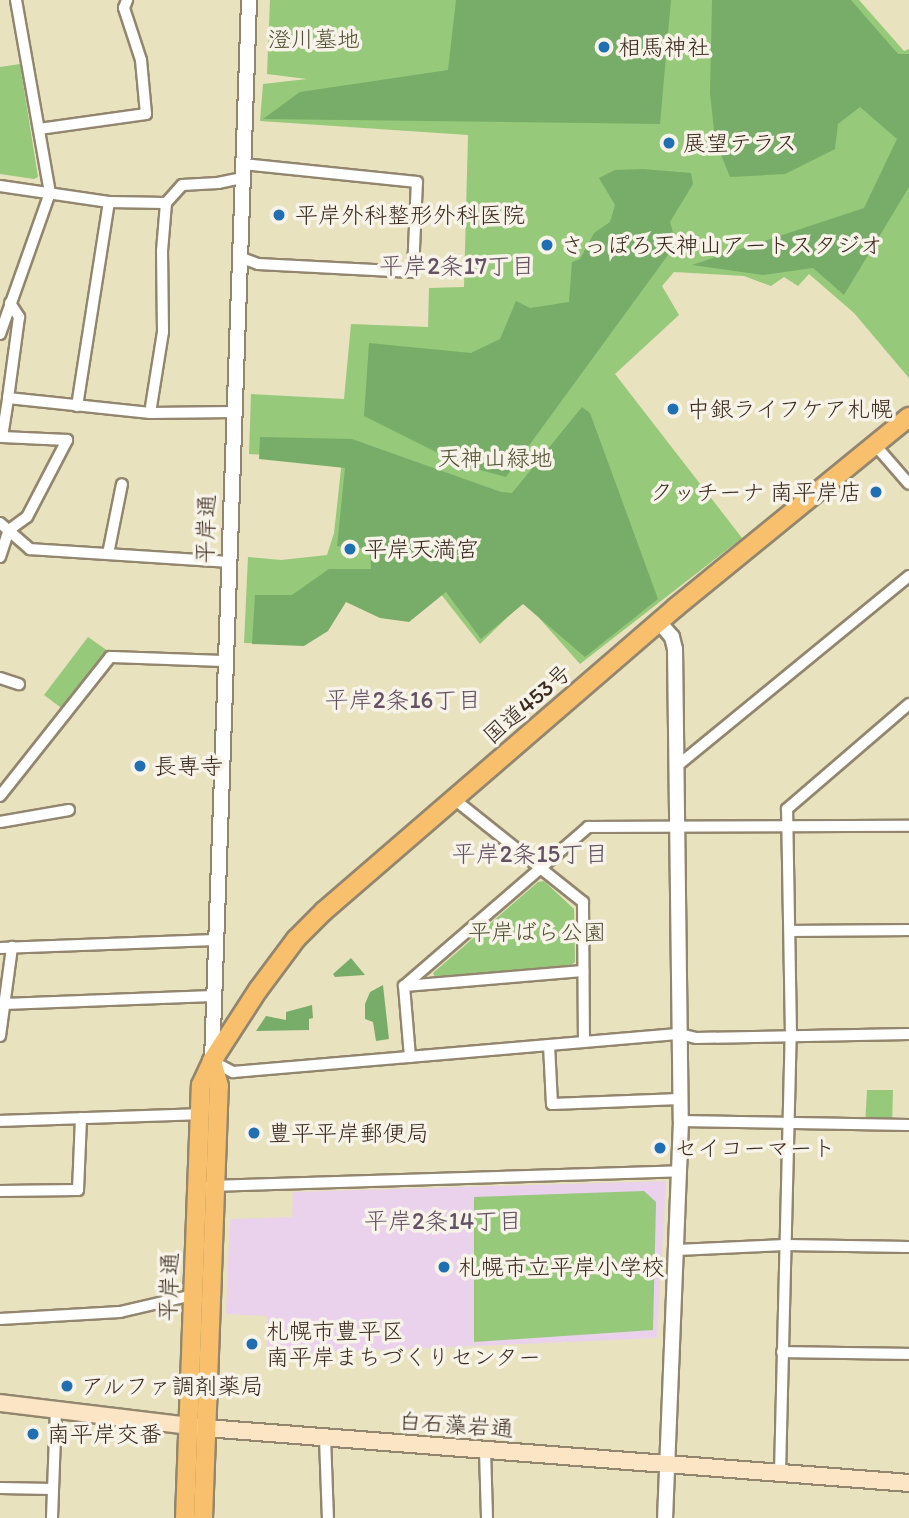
<!DOCTYPE html>
<meta charset="utf-8">
<style>
body{margin:0}
#map{position:relative;width:909px;height:1518px;overflow:hidden;background:#e9e2bf;font-family:Itim,"Klee One",sans-serif}
div>[style]{position:absolute}
.built>*{inset:0;background:#ead1ec}
.green>*{inset:0;background:#96c979}
.forest>*{inset:0;background:#78ad69}
.roads{filter:drop-shadow(2px 0 #92866e) drop-shadow(-2px 0 #92866e) drop-shadow(0 2px #92866e) drop-shadow(0 -2px #92866e)}
.minor>*{height:10px;margin:-5px;padding:0 5px;transform-origin:5px;border-radius:5px;background:#fff}
.tertiary>*{height:14px;margin:-7px;padding:0 7px;transform-origin:7px;border-radius:7px;background:#fff}
.secondary>*{height:16px;margin:-8px;padding:0 8px;transform-origin:8px;border-radius:8px;background:#fce5c4}
.trunk>*{height:18px;margin:-9px;padding:0 9px;transform-origin:9px;border-radius:9px;background:#f8bf6c}
.dots>*{width:19px;height:19px;translate:-50% -50%;box-sizing:border-box;border:4px solid #f7f3e8;border-radius:50%}
span{translate:-50% -50%;white-space:nowrap;text-align:center;line-height:1.15;-webkit-text-stroke:7px #f7f3e8;paint-order:stroke}
.park-label{font-size:23px;color:#525235}
.poi-label{font-size:23px;color:#3b2a1e}
.left{translate:0 -50%;text-align:left}
.right{translate:-100% -50%;text-align:right}
.street-label{font-size:23px;color:#3b2a1e}
.neighbourhood-label{font-size:24px;color:#645264}
</style>
<div id="map">
<div class="built">
<i style="clip-path:polygon(666px 1181px,657px 1338px,267px 1355px,267px 1316px,226px 1314px,230px 1219px,292px 1217px,293px 1192px)"></i>
</div>
<div class="green">
<i style="clip-path:polygon(270px 0,859px 0,904px 51px,909px 49px,909px 378px,854px 313px,809px 274px,798px 286px,784px 277px,771px 286px,744px 276px,674px 272px,662px 286px,679px 315px,615px 374px,742px 538px,580px 664px,524px 601px,480px 644px,440px 593px,346px 598px,301px 644px,244px 643px,248px 557px,281px 560px,327px 555px,334px 533px,342px 460px,249px 454px,251px 394px,344px 399px,351px 324px,428px 327px,429px 288px,464px 287px,468px 135px,260px 121px,263px 84px,307px 79px,267px 74px)"></i>
<i style="clip-path:polygon(20px 64px,38px 177px,34px 179px,0 174px,0 67px)"></i>
<i style="clip-path:polygon(88px 637px,108px 651px,64px 710px,44px 695px)"></i>
<i style="clip-path:polygon(544px 881px,574px 909px,575px 962px,571px 965px,435px 977px,433px 973px,538px 882px)"></i>
<i style="clip-path:polygon(867px 1090px,893px 1090px,892px 1126px,865px 1126px)"></i>
<i style="clip-path:polygon(644px 1191px,656px 1202px,653px 1330px,474px 1342px,474px 1197px)"></i>
</div>
<div class="forest">
<i style="clip-path:polygon(456px 0,671px 0,660px 124px,263px 119px,300px 92px,448px 70px)"></i>
<i style="clip-path:polygon(712px 0,851px 0,898px 54px,909px 54px,909px 187px,844px 295px,813px 268px,763px 275px,692px 265px,864px 208px,897px 139px,860px 107px,838px 124px,835px 149px,785px 174px,730px 177px,715px 140px,710px 93px)"></i>
<i style="clip-path:polygon(643px 169px,691px 173px,693px 184px,670px 222px,678px 249px,668px 255px,506px 477px,462px 465px,364px 416px,369px 343px,471px 353px,500px 339px,516px 301px,530px 308px,569px 302px,572px 262px,580px 259px,594px 233px,610px 222px,615px 205px,599px 178px,615px 170px)"></i>
<i style="clip-path:polygon(582px 407px,590px 413px,658px 599px,585px 657px,523px 604px,481px 639px,446px 592px,409px 622px,380px 618px,346px 602px,328px 631px,304px 646px,252px 644px,255px 595px,292px 595px,329px 569px,371px 569px,370px 549px,337px 546px,345px 468px,259px 459px,260px 437px,352px 439px,501px 492px,512px 493px)"></i>
<i style="clip-path:polygon(351px 958px,365px 975px,335px 977px,333px 974px)"></i>
<i style="clip-path:polygon(383px 985px,389px 1039px,376px 1041px,373px 1022px,365px 1019px,365px 1004px,370px 992px)"></i>
<i style="clip-path:polygon(312px 1005px,313px 1018px,309px 1019px,309px 1030px,256px 1031px,266px 1016px,286px 1020px,286px 1012px)"></i>
</div>
<div class="roads">
<div class="minor">
<i style="left:39px;top:129px;width:108px;rotate:-8deg"></i>
<i style="left:146px;top:114px;width:54px;rotate:-95.3deg"></i>
<i style="left:141px;top:60px;width:55px;rotate:-108.1deg"></i>
<i style="left:124px;top:8px;width:9px;rotate:-69deg"></i>
<i style="left:0;top:186px;width:110px;rotate:8.4deg"></i>
<i style="left:109px;top:202px;width:57px;rotate:1deg"></i>
<i style="left:166px;top:203px;width:24px;rotate:-48deg"></i>
<i style="left:182px;top:185px;width:36px;rotate:-3deg"></i>
<i style="left:218px;top:183px;width:25px;rotate:-12deg"></i>
<i style="left:239px;top:257px;width:20px;rotate:20deg"></i>
<i style="left:258px;top:264px;width:155px;rotate:3deg"></i>
<i style="left:413px;top:272px;width:90px;rotate:-87.5deg"></i>
<i style="left:417px;top:182px;width:175px;rotate:-174.1deg"></i>
<i style="left:10px;top:303px;width:17px;rotate:57deg"></i>
<i style="left:19px;top:317px;width:82px;rotate:97.7deg"></i>
<i style="left:8px;top:398px;width:143px;rotate:6deg"></i>
<i style="left:150px;top:413px;width:84px;rotate:-0.7deg"></i>
<i style="left:0;top:334px;width:150px;rotate:-70.5deg"></i>
<i style="left:50px;top:193px;width:196px;rotate:-100deg"></i>
<i style="left:77px;top:406px;width:206px;rotate:-81.1deg"></i>
<i style="left:150px;top:413px;width:82px;rotate:-80.9deg"></i>
<i style="left:163px;top:332px;width:81px;rotate:-90.7deg"></i>
<i style="left:162px;top:251px;width:48px;rotate:-85.2deg"></i>
<i style="left:876px;top:446px;width:50px;rotate:49deg"></i>
<i style="left:0;top:523px;width:40px;rotate:41deg"></i>
<i style="left:30px;top:549px;width:199px;rotate:3.7deg"></i>
<i style="left:108px;top:554px;width:71px;rotate:-78.7deg"></i>
<i style="left:0;top:557px;width:28px;rotate:-72deg"></i>
<i style="left:9px;top:530px;width:22px;rotate:-36deg"></i>
<i style="left:27px;top:517px;width:87px;rotate:-62.5deg"></i>
<i style="left:67px;top:440px;width:65px;rotate:-177.4deg"></i>
<i style="left:2px;top:437px;width:39px;rotate:-81deg"></i>
<i style="left:0;top:678px;width:20px;rotate:18deg"></i>
<i style="left:677px;top:766px;width:300px;rotate:-39.3deg"></i>
<i style="left:0;top:796px;width:177px;rotate:-51.6deg"></i>
<i style="left:110px;top:657px;width:115px;rotate:2deg"></i>
<i style="left:454px;top:799px;width:165px;rotate:38.6deg"></i>
<i style="left:583px;top:902px;width:139px;rotate:89.6deg"></i>
<i style="left:0;top:822px;width:70px;rotate:-9.9deg"></i>
<i style="left:792px;top:931px;width:117px;rotate:-0.5deg"></i>
<i style="left:0;top:948px;width:215px;rotate:-2.1deg"></i>
<i style="left:404px;top:986px;width:180px;rotate:-4.8deg"></i>
<i style="left:4px;top:1004px;width:209px;rotate:-2.2deg"></i>
<i style="left:0;top:1036px;width:90px;rotate:-82.3deg"></i>
<i style="left:549px;top:1045px;width:59px;rotate:87.1deg"></i>
<i style="left:552px;top:1104px;width:128px;rotate:-2.2deg"></i>
<i style="left:410px;top:1057px;width:71px;rotate:-94.8deg"></i>
<i style="left:404px;top:986px;width:243px;rotate:-40.8deg"></i>
<i style="left:588px;top:827px;width:321px;rotate:-0.2deg"></i>
<i style="left:212px;top:1061px;width:24px;rotate:28deg"></i>
<i style="left:233px;top:1072px;width:449px;rotate:-4.9deg"></i>
<i style="left:680px;top:1034px;width:16px;rotate:14deg"></i>
<i style="left:696px;top:1038px;width:213px;rotate:-1.1deg"></i>
<i style="left:0;top:1121px;width:199px;rotate:-2deg"></i>
<i style="left:681px;top:1121px;width:228px;rotate:1deg"></i>
<i style="left:210px;top:1186px;width:471px;rotate:-1.8deg"></i>
<i style="left:0;top:1191px;width:78px;rotate:-0.7deg"></i>
<i style="left:78px;top:1190px;width:72px;rotate:-87.6deg"></i>
<i style="left:677px;top:1250px;width:108px;rotate:-2.7deg"></i>
<i style="left:785px;top:1245px;width:124px;rotate:0.9deg"></i>
<i style="left:0;top:1319px;width:120px;rotate:-3.3deg"></i>
<i style="left:120px;top:1312px;width:75px;rotate:-13.1deg"></i>
<i style="left:782px;top:1352px;width:127px;rotate:0.9deg"></i>
<i style="left:325px;top:1438px;width:80px;rotate:87.9deg"></i>
<i style="left:485px;top:1450px;width:68px;rotate:88.3deg"></i>
<i style="left:780px;top:1473px;width:438px;rotate:-88.6deg"></i>
<i style="left:791px;top:1035px;width:226px;rotate:-91deg"></i>
<i style="left:787px;top:809px;width:161px;rotate:-40.7deg"></i>
<i style="left:0;top:1488px;width:53px;rotate:1.1deg"></i>
<i style="left:52px;top:1518px;width:108px;rotate:-87.9deg"></i>
</div>
<div class="tertiary">
<i style="left:659px;top:622px;width:20px;rotate:49deg"></i>
<i style="left:672px;top:637px;width:12px;rotate:76deg"></i>
<i style="left:675px;top:649px;width:472px;rotate:89.3deg"></i>
<i style="left:681px;top:1121px;width:397px;rotate:92.3deg"></i>
<i style="left:212px;top:1061px;width:1062px;rotate:-88deg"></i>
</div>
<div class="secondary">
<i style="left:0;top:1403px;width:208px;rotate:6.9deg"></i>
<i style="left:206px;top:1428px;width:705px;rotate:4.47deg"></i>
</div>
<div class="trunk">
<i style="left:185px;top:1518px;width:433px;rotate:-87.9deg"></i>
<i style="left:201px;top:1085px;width:26px;rotate:-65deg"></i>
<i style="left:212px;top:1061px;width:85px;rotate:-57.1deg"></i>
<i style="left:258px;top:990px;width:64px;rotate:-53.3deg"></i>
<i style="left:296px;top:939px;width:40px;rotate:-45deg"></i>
<i style="left:324px;top:911px;width:465px;rotate:-40.8deg"></i>
<i style="left:676px;top:607px;width:301px;rotate:-39.2deg"></i>
<i style="left:203px;top:1518px;width:432px;rotate:-87.9deg"></i>
<i style="left:219px;top:1086px;width:26px;rotate:-106deg"></i>
</div>
</div>
<div class="dots">
<i style="left:604px;top:47px;background:#1f6fb2"></i>
<i style="left:669px;top:143px;background:#1f6fb2"></i>
<i style="left:279px;top:215px;background:#1f6fb2"></i>
<i style="left:547px;top:245px;background:#1f6fb2"></i>
<i style="left:673px;top:409px;background:#1f6fb2"></i>
<i style="left:876px;top:492px;background:#1f6fb2"></i>
<i style="left:350px;top:549px;background:#1f6fb2"></i>
<i style="left:140px;top:766px;background:#1f6fb2"></i>
<i style="left:254px;top:1133px;background:#1f6fb2"></i>
<i style="left:660px;top:1148px;background:#1f6fb2"></i>
<i style="left:444px;top:1267px;background:#1f6fb2"></i>
<i style="left:252px;top:1344px;background:#1f6fb2"></i>
<i style="left:67px;top:1386px;background:#1f6fb2"></i>
<i style="left:33px;top:1434px;background:#1f6fb2"></i>
</div>
<div class="park-label">
<span style="left:314px;top:39px">澄川墓地</span>
<span style="left:495px;top:458px">天神山緑地</span>
<span style="left:537px;top:932px">平岸ばら公園</span>
</div>
<div class="poi-label">
<span class="left" style="left:618px;top:47px">相馬神社</span>
<span class="left" style="left:683px;top:143px">展望テラス</span>
<span class="left" style="left:295px;top:215px">平岸外科整形外科医院</span>
<span class="left" style="left:561px;top:245px">さっぽろ天神山アートスタジオ</span>
<span class="left" style="left:687px;top:409px">中銀ライフケア札幌</span>
<span class="right" style="left:862px;top:492px">クッチーナ 南平岸店</span>
<span class="left" style="left:364px;top:549px">平岸天満宮</span>
<span class="left" style="left:154px;top:766px">長専寺</span>
<span class="left" style="left:268px;top:1133px">豊平平岸郵便局</span>
<span class="left" style="left:674px;top:1148px">セイコーマート</span>
<span class="left" style="left:458px;top:1267px">札幌市立平岸小学校</span>
<span class="left" style="left:266px;top:1344px">札幌市豊平区<br>南平岸まちづくりセンター</span>
<span class="left" style="left:81px;top:1386px">アルファ調剤薬局</span>
<span class="left" style="left:47px;top:1434px">南平岸交番</span>
</div>
<div class="street-label">
<span style="left:206px;top:529px;rotate:-88deg">平岸通</span>
<span style="left:527px;top:704px;rotate:-41deg">国道453号</span>
<span style="left:169px;top:1287px;rotate:-88deg">平岸通</span>
<span style="left:456px;top:1425px;rotate:4deg">白石藻岩通</span>
</div>
<div class="neighbourhood-label">
<span style="left:457px;top:266px">平岸2条17丁目</span>
<span style="left:403px;top:700px">平岸2条16丁目</span>
<span style="left:530px;top:854px">平岸2条15丁目</span>
<span style="left:443px;top:1221px">平岸2条14丁目</span>
</div>
</div>
